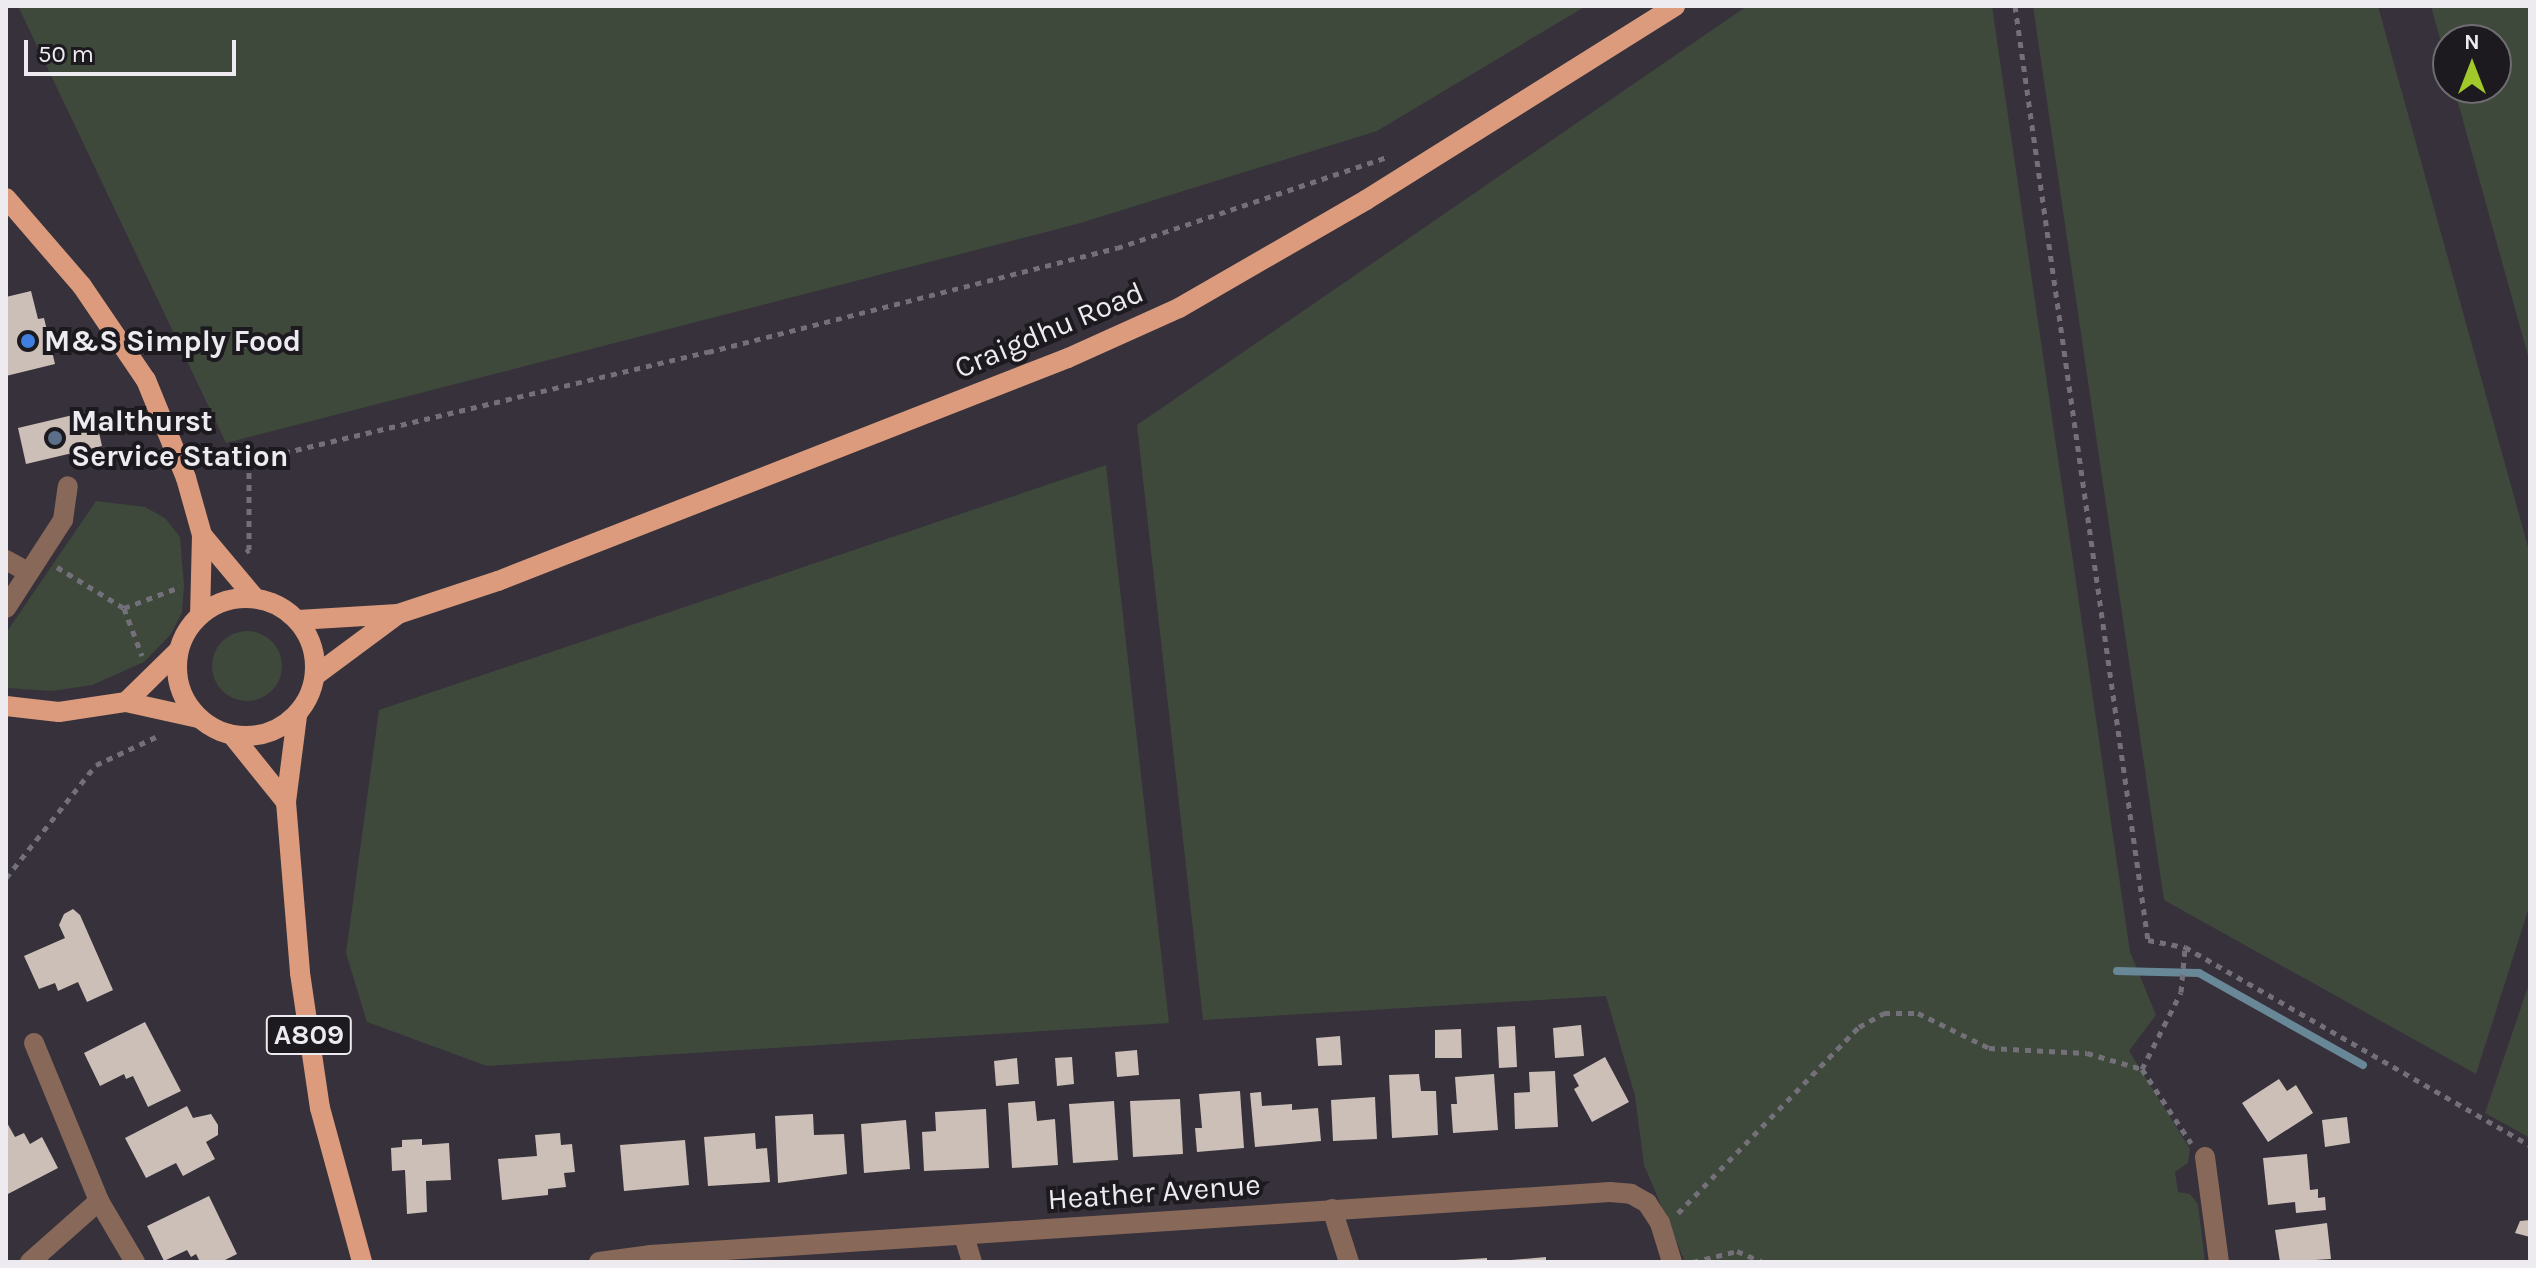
<!DOCTYPE html>
<style>
body{margin:0}
#map{position:relative;width:2536px;height:1268px;overflow:hidden;background:#36313b;font-family:Karla,sans-serif}
div>[style]{position:absolute}
.green>*{inset:0;background:#3e493b}
.round{border-radius:50%}
.stream>*{height:8px;margin:-4px;padding:0 4px;transform-origin:4px;border-radius:4px;background:#688898}
.building>*{inset:0;background:#ccbfb7}
.path>*{height:5px;margin-top:-2.5px;transform-origin:0;background:repeating-linear-gradient(90deg,#747079 0 6px,transparent 0 12px)}
.minor>*{height:20px;margin:-10px;padding:0 10px;transform-origin:10px;border-radius:10px;background:#886859}
.major>*{height:20px;margin:-10px;padding:0 10px;transform-origin:10px;border-radius:10px;background:#db9b7c}
.major>.ring{margin:-10px;padding:0;box-sizing:content-box;background:none;border:20px solid #db9b7c;border-radius:50%}
.dots>*{width:22px;height:22px;translate:-50% -50%;box-sizing:border-box;border:4px solid #1c1a1e;border-radius:50%}
span{translate:-50% -50%;white-space:nowrap;text-align:center;line-height:1.15;-webkit-text-stroke:8px #1c1a1e;paint-order:stroke}
.shield-label span{padding:2px 6px;background:#1c1a1e;border:2px solid;border-radius:6px;-webkit-text-stroke-width:0}
.shield-label{font-size:28px;color:#edeaf0;font-weight:700}
.street-label{font-size:30px;color:#edeaf0}
.poi-label{font-size:30px;color:#edeaf0;font-weight:700}
.left{translate:0 -50%;text-align:left}
.frame{position:absolute;inset:0;border:8px solid #edeaf0;pointer-events:none}
.north{position:absolute;left:2432px;top:24px;width:80px;height:80px;box-sizing:border-box;background:#1c1a1e;border:2px solid #706d72;border-radius:50%;rotate:0deg;font-size:22px;font-weight:700;line-height:32px;text-align:center;color:#edeaf0}
.north::after{content:'';display:block;margin:auto;width:28px;height:36px;background:#a1c929;clip-path:polygon(50% 0,100% 100%,50% 72%,0 100%)}
.scale{position:absolute;left:24px;top:40px;width:212px;height:36px;box-sizing:border-box;border:4px solid #edeaf0;border-top:0;padding-left:10px;font-size:24px;line-height:28px;white-space:nowrap;color:#edeaf0;-webkit-text-stroke:6px #1c1a1e;paint-order:stroke}
</style>
<div id="map">
<div class="green">
<i style="clip-path:polygon(18px 6px,1586px 6px,1377px 131px,1077px 224px,226px 443px)"></i>
<i style="clip-path:polygon(1747px 6px,1992px 6px,2130px 952px,2156px 1015px,2129px 1051px,2190px 1149px,2188px 1163px,2175px 1172px,2178px 1192px,2190px 1194px,2198px 1204px,2205px 1262px,1685px 1262px,1644px 1165px,1635px 1096px,1606px 996px,1203px 1020px,1137px 425px)"></i>
<i style="clip-path:polygon(2033px 6px,2378px 6px,2530px 554px,2530px 904px,2476px 1074px,2164px 900px)"></i>
<i style="clip-path:polygon(2431px 6px,2530px 6px,2530px 363px,2454px 88px,2496px 88px,2496px 40px,2448px 40px,2448px 68px)"></i>
<i style="clip-path:polygon(1106px 465px,1169px 1023px,487px 1066px,367px 1022px,346px 953px,379px 710px)"></i>
<i style="clip-path:polygon(96px 501px,145px 507px,165px 518px,180px 537px,184px 586px,182px 612px,171px 634px,144px 662px,92px 685px,52px 691px,7px 688px,6px 633px)"></i>
<i class="round" style="left:212px;top:631px;width:70px;height:70px"></i>
<i style="clip-path:polygon(2530px 981px,2530px 1138px,2485px 1113px)"></i>
</div>
<div class="stream">
<i style="left:2117px;top:971px;width:82px;rotate:1.4deg"></i>
<i style="left:2199px;top:973px;width:188px;rotate:29.3deg"></i>
</div>
<div class="building">
<i style="clip-path:polygon(31px 291px,38px 319px,44px 318px,55px 364px,6px 376px,6px 297px)"></i>
<i style="clip-path:polygon(94px 410px,102px 446px,26px 464px,18px 428px)"></i>
<i style="clip-path:polygon(73px 909px,80px 915px,113px 990px,87px 1002px,78px 982px,58px 991px,55px 983px,39px 989px,24px 956px,65px 938px,59px 925px,64px 914px)"></i>
<i style="clip-path:polygon(145px 1022px,181px 1091px,148px 1107px,133px 1076px,126px 1079px,124px 1074px,100px 1086px,84px 1053px)"></i>
<i style="clip-path:polygon(1581px 1025px,1584px 1056px,1555px 1058px,1553px 1028px)"></i>
<i style="clip-path:polygon(1515px 1026px,1517px 1067px,1499px 1068px,1497px 1027px)"></i>
<i style="clip-path:polygon(1461px 1029px,1462px 1058px,1435px 1058px,1435px 1030px)"></i>
<i style="clip-path:polygon(1340px 1036px,1342px 1065px,1318px 1066px,1316px 1038px)"></i>
<i style="clip-path:polygon(1137px 1050px,1139px 1075px,1117px 1077px,1115px 1052px)"></i>
<i style="clip-path:polygon(1072px 1057px,1074px 1084px,1057px 1086px,1055px 1058px)"></i>
<i style="clip-path:polygon(1605px 1057px,1629px 1102px,1592px 1122px,1574px 1089px,1579px 1086px,1573px 1075px)"></i>
<i style="clip-path:polygon(1017px 1058px,1019px 1084px,996px 1086px,994px 1061px)"></i>
<i style="clip-path:polygon(1555px 1071px,1558px 1127px,1515px 1129px,1514px 1093px,1530px 1092px,1529px 1072px)"></i>
<i style="clip-path:polygon(1419px 1074px,1421px 1091px,1436px 1091px,1438px 1135px,1392px 1138px,1389px 1075px)"></i>
<i style="clip-path:polygon(1494px 1074px,1498px 1130px,1453px 1133px,1451px 1104px,1457px 1104px,1455px 1077px)"></i>
<i style="clip-path:polygon(2279px 1079px,2287px 1091px,2296px 1085px,2313px 1113px,2268px 1142px,2242px 1103px)"></i>
<i style="clip-path:polygon(1240px 1091px,1244px 1148px,1197px 1152px,1195px 1128px,1202px 1128px,1199px 1094px)"></i>
<i style="clip-path:polygon(1261px 1092px,1262px 1106px,1292px 1104px,1292px 1110px,1318px 1108px,1321px 1141px,1255px 1147px,1250px 1093px)"></i>
<i style="clip-path:polygon(1375px 1097px,1377px 1139px,1333px 1141px,1331px 1100px)"></i>
<i style="clip-path:polygon(1180px 1099px,1183px 1154px,1133px 1157px,1130px 1101px)"></i>
<i style="clip-path:polygon(1035px 1101px,1037px 1121px,1055px 1119px,1058px 1165px,1012px 1168px,1008px 1103px)"></i>
<i style="clip-path:polygon(1114px 1101px,1118px 1160px,1073px 1163px,1069px 1104px)"></i>
<i style="clip-path:polygon(187px 1106px,193px 1118px,211px 1114px,218px 1125px,218px 1135px,206px 1142px,215px 1159px,183px 1176px,176px 1163px,146px 1178px,125px 1138px)"></i>
<i style="clip-path:polygon(986px 1109px,989px 1168px,924px 1171px,922px 1132px,936px 1131px,935px 1112px)"></i>
<i style="clip-path:polygon(813px 1114px,814px 1135px,844px 1134px,847px 1174px,778px 1183px,775px 1116px)"></i>
<i style="clip-path:polygon(2347px 1117px,2350px 1143px,2325px 1147px,2322px 1120px)"></i>
<i style="clip-path:polygon(906px 1120px,910px 1169px,864px 1173px,861px 1124px)"></i>
<i style="clip-path:polygon(6px 1121px,15px 1137px,24px 1133px,30px 1144px,42px 1137px,58px 1168px,6px 1195px)"></i>
<i style="clip-path:polygon(560px 1133px,561px 1145px,572px 1144px,575px 1172px,564px 1173px,566px 1187px,548px 1189px,548px 1195px,502px 1200px,498px 1159px,537px 1156px,535px 1135px)"></i>
<i style="clip-path:polygon(755px 1133px,756px 1149px,767px 1148px,770px 1182px,708px 1186px,704px 1137px)"></i>
<i style="clip-path:polygon(422px 1139px,422px 1145px,449px 1143px,451px 1180px,426px 1181px,427px 1212px,407px 1214px,405px 1170px,392px 1171px,391px 1148px,402px 1147px,402px 1140px)"></i>
<i style="clip-path:polygon(685px 1140px,689px 1185px,624px 1191px,620px 1145px)"></i>
<i style="clip-path:polygon(2307px 1154px,2310px 1190px,2318px 1189px,2318px 1198px,2325px 1197px,2326px 1210px,2296px 1213px,2295px 1202px,2268px 1205px,2263px 1158px)"></i>
<i style="clip-path:polygon(209px 1196px,237px 1254px,221px 1262px,200px 1262px,196px 1254px,191px 1257px,187px 1250px,164px 1261px,147px 1226px)"></i>
<i style="clip-path:polygon(2530px 1220px,2530px 1237px,2515px 1233px,2520px 1221px)"></i>
<i style="clip-path:polygon(2327px 1223px,2331px 1259px,2280px 1262px,2275px 1230px)"></i>
<i style="clip-path:polygon(1546px 1257px,1546px 1262px,1511px 1262px,1511px 1260px)"></i>
<i style="clip-path:polygon(1487px 1258px,1487px 1262px,1455px 1262px,1455px 1260px)"></i>
</div>
<div class="path">
<i style="left:2015px;top:6px;width:943px;rotate:81.9deg"></i>
<i style="left:2148px;top:940px;width:38px;rotate:11deg"></i>
<i style="left:2185px;top:947px;width:398px;rotate:29.9deg"></i>
<i style="left:246px;top:552px;width:4px;rotate:-34deg"></i>
<i style="left:249px;top:550px;width:89px;rotate:-90deg"></i>
<i style="left:249px;top:461px;width:472px;rotate:-13.4deg"></i>
<i style="left:708px;top:352px;width:422px;rotate:-14.3deg"></i>
<i style="left:1117px;top:248px;width:283px;rotate:-18.6deg"></i>
<i style="left:57px;top:567px;width:79px;rotate:31.5deg"></i>
<i style="left:124px;top:608px;width:51px;rotate:69.4deg"></i>
<i style="left:124px;top:608px;width:60px;rotate:-20.6deg"></i>
<i style="left:6px;top:878px;width:144px;rotate:-51.5deg"></i>
<i style="left:96px;top:765px;width:71px;rotate:-25.1deg"></i>
<i style="left:2142px;top:1069px;width:86px;rotate:-63.1deg"></i>
<i style="left:2181px;top:992px;width:44px;rotate:-84.8deg"></i>
<i style="left:1678px;top:1213px;width:260px;rotate:-45.8deg"></i>
<i style="left:1859px;top:1027px;width:29px;rotate:-29deg"></i>
<i style="left:1884px;top:1013px;width:34px"></i>
<i style="left:1918px;top:1013px;width:79px;rotate:26.2deg"></i>
<i style="left:1989px;top:1048px;width:98px;rotate:2.9deg"></i>
<i style="left:2087px;top:1053px;width:57px;rotate:16.2deg"></i>
<i style="left:2142px;top:1069px;width:89px;rotate:56.5deg"></i>
<i style="left:1693px;top:1262px;width:45px;rotate:-14deg"></i>
<i style="left:1737px;top:1251px;width:28px;rotate:23deg"></i>
</div>
<div class="minor">
<i style="left:6px;top:560px;width:25px;rotate:29deg"></i>
<i style="left:6px;top:608px;width:105px;rotate:-57.1deg"></i>
<i style="left:63px;top:520px;width:34px;rotate:-82deg"></i>
<i style="left:34px;top:1043px;width:171px;rotate:67.6deg"></i>
<i style="left:99px;top:1201px;width:71px;rotate:59.5deg"></i>
<i style="left:2205px;top:1157px;width:106px;rotate:82.4deg"></i>
<i style="left:1332px;top:1209px;width:56px;rotate:72.2deg"></i>
<i style="left:964px;top:1236px;width:27px;rotate:73deg"></i>
<i style="left:30px;top:1262px;width:92px;rotate:-41.5deg"></i>
<i style="left:599px;top:1262px;width:51px;rotate:-7.8deg"></i>
<i style="left:650px;top:1255px;width:962px;rotate:-3.75deg"></i>
<i style="left:1610px;top:1192px;width:21px;rotate:5deg"></i>
<i style="left:1631px;top:1194px;width:18px;rotate:29deg"></i>
<i style="left:1647px;top:1203px;width:24px;rotate:57deg"></i>
<i style="left:1660px;top:1223px;width:41px;rotate:72.9deg"></i>
</div>
<div class="major">
<i style="left:6px;top:198px;width:116px;rotate:49.2deg"></i>
<i style="left:82px;top:286px;width:114px;rotate:55.8deg"></i>
<i style="left:146px;top:380px;width:106px;rotate:67.8deg"></i>
<i style="left:186px;top:478px;width:59px;rotate:74.3deg"></i>
<i style="left:202px;top:535px;width:80px;rotate:91.4deg"></i>
<i style="left:202px;top:535px;width:81px;rotate:50deg"></i>
<i class="ring" style="left:177px;top:598px;width:118px;height:118px"></i>
<i style="left:298px;top:620px;width:100px;rotate:-3.4deg"></i>
<i style="left:398px;top:614px;width:105px;rotate:-18.3deg"></i>
<i style="left:498px;top:581px;width:612px;rotate:-21.37deg"></i>
<i style="left:1068px;top:358px;width:122px;rotate:-24.2deg"></i>
<i style="left:1179px;top:308px;width:216px;rotate:-30deg"></i>
<i style="left:1366px;top:200px;width:365px;rotate:-32.1deg"></i>
<i style="left:316px;top:675px;width:102px;rotate:-36.6deg"></i>
<i style="left:126px;top:702px;width:73px;rotate:-44.4deg"></i>
<i style="left:6px;top:706px;width:53px;rotate:6.5deg"></i>
<i style="left:59px;top:712px;width:68px;rotate:-8.5deg"></i>
<i style="left:126px;top:702px;width:74px;rotate:12.5deg"></i>
<i style="left:297px;top:716px;width:87px;rotate:97.3deg"></i>
<i style="left:286px;top:802px;width:172px;rotate:85.3deg"></i>
<i style="left:300px;top:973px;width:136px;rotate:81.6deg"></i>
<i style="left:320px;top:1108px;width:160px;rotate:74.7deg"></i>
<i style="left:232px;top:735px;width:86px;rotate:51.1deg"></i>
</div>
<div class="dots">
<i style="left:28px;top:341px;background:#3f7fe0"></i>
<i style="left:55px;top:438px;background:#5c6f8a"></i>
</div>
<div class="shield-label">
<span style="left:309px;top:1035px">A809</span>
</div>
<div class="street-label">
<span style="left:1049px;top:330px;rotate:-23deg">Craigdhu Road</span>
<span style="left:1154px;top:1192px;rotate:-4deg">Heather Avenue</span>
</div>
<div class="poi-label">
<span class="left" style="left:44px;top:341px">M&amp;S Simply Food</span>
<span class="left" style="left:71px;top:438px">Malthurst<br>Service Station</span>
</div>
<div class="frame"></div>
<div class="north">N</div>
<div class="scale">50 m</div>
</div>
